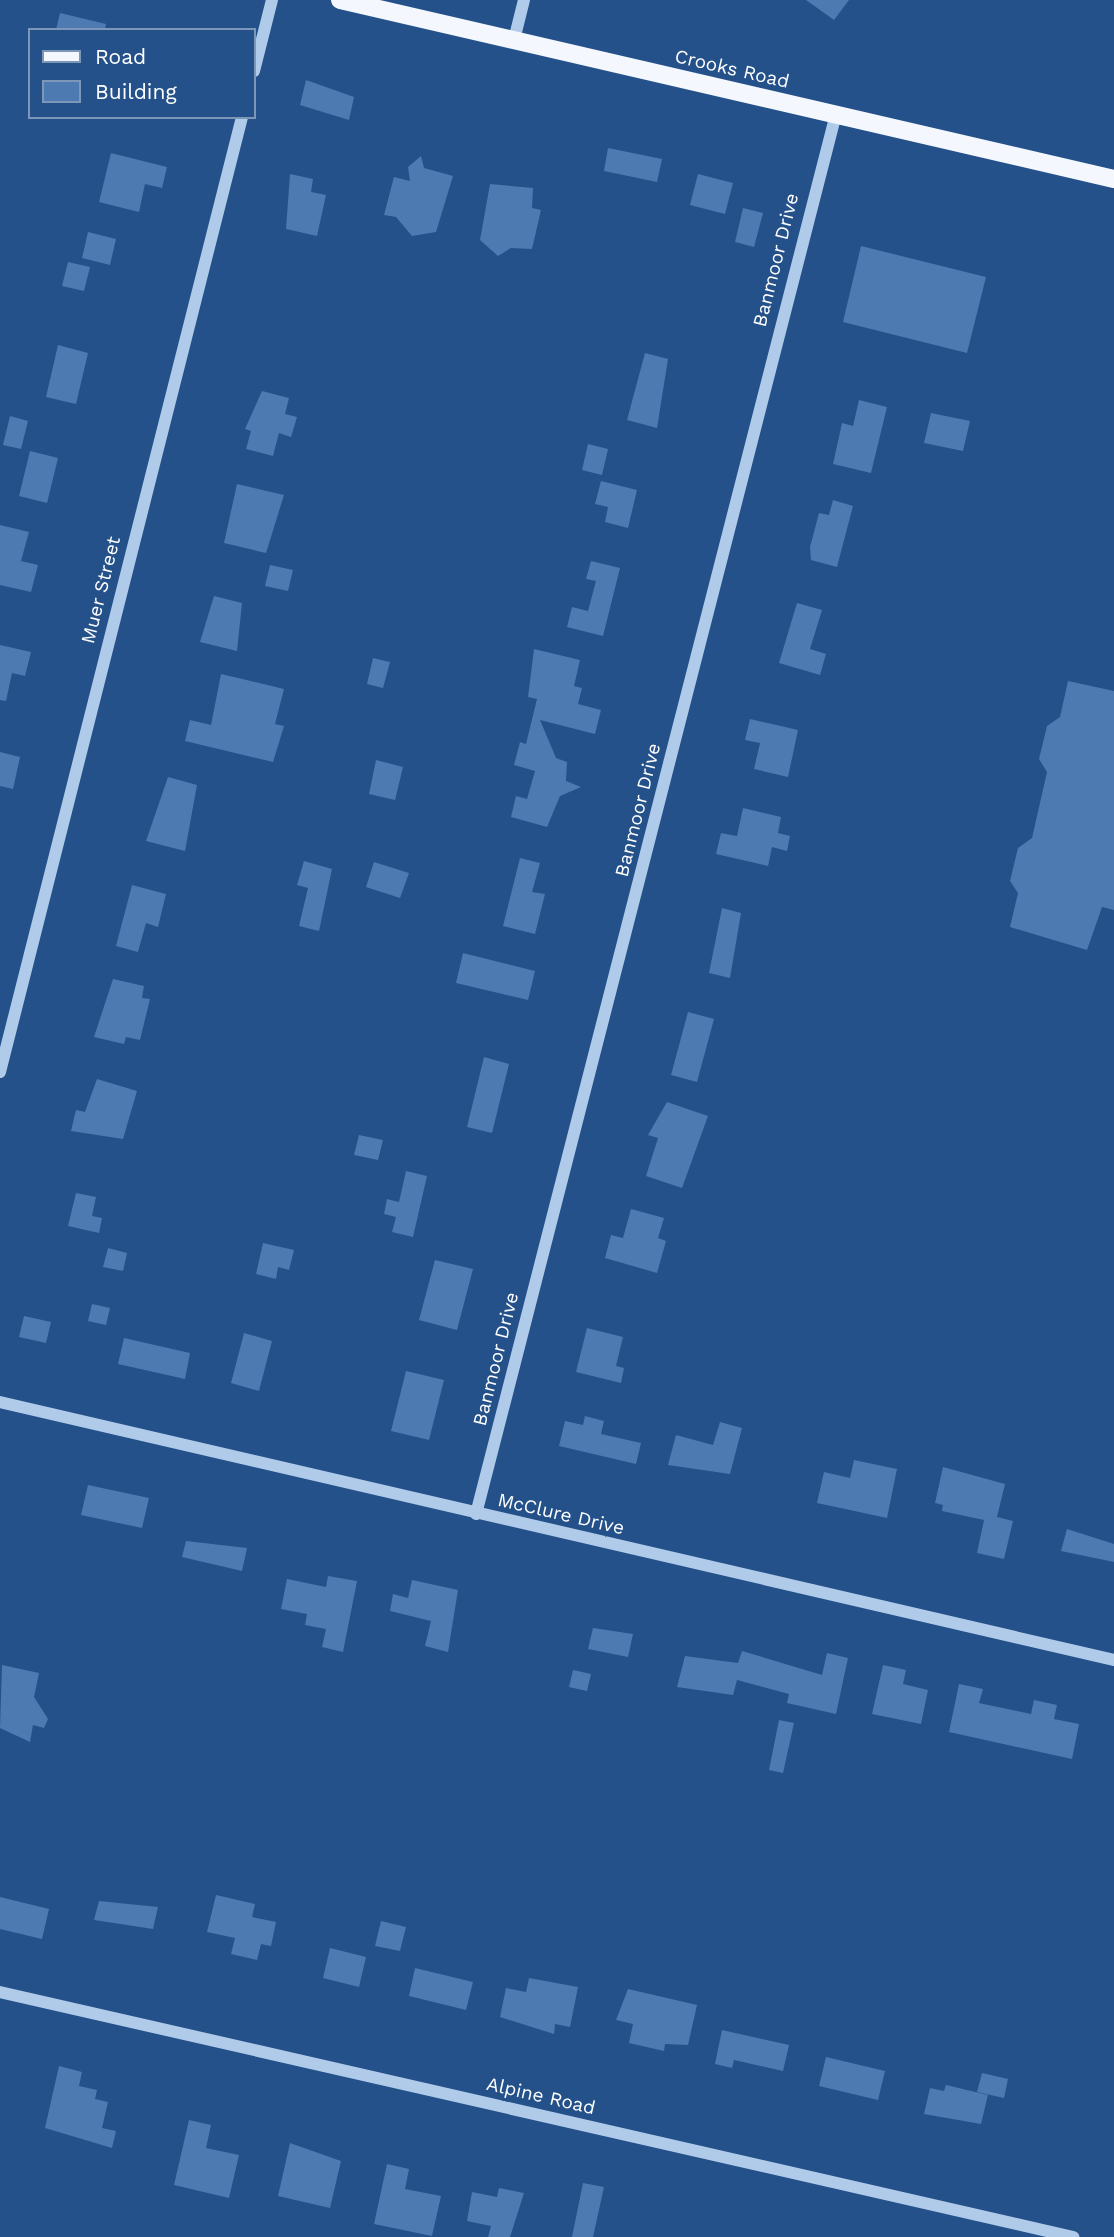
<!DOCTYPE html>
<style>
body{margin:0}
#map{position:relative;width:1114px;height:2237px;overflow:hidden;background:#245189;font-family:"Work Sans",sans-serif}
div>[style]{position:absolute}
.building>*{inset:0;background:#4c7ab1}
.minor>*{height:12px;margin:-6px;padding:0 6px;transform-origin:6px;border-radius:6px;background:#b0cbea}
.major>*{height:18px;margin:-9px;padding:0 9px;transform-origin:9px;border-radius:9px;background:#f4f8fe}
span{translate:-50% -50%;white-space:nowrap;text-align:center;line-height:1.15;-webkit-text-stroke:6px #245189;paint-order:stroke}
.street-label{font-size:19px;color:#fff}
.legend{position:absolute;left:28px;top:28px;width:228px;height:91px;box-sizing:border-box;background:#245189;border:2px solid #7c97b8;margin:0;padding:9px 12px;list-style:none;font-size:21px;color:#fff}
.legend li{display:flex;align-items:center;gap:14px;height:35px}
.legend b{width:35px;border:2px solid #7c97b8}
</style>
<div id="map">
<div class="building">
<i style="clip-path:polygon(806px 0,849px 0,834px 20px)"></i>
<i style="clip-path:polygon(60px 13px,106px 24px,105px 30px,56px 30px)"></i>
<i style="clip-path:polygon(306px 80px,354px 97px,349px 120px,300px 105px)"></i>
<i style="clip-path:polygon(608px 148px,662px 159px,657px 182px,604px 171px)"></i>
<i style="clip-path:polygon(111px 153px,167px 167px,162px 188px,145px 184px,139px 212px,99px 202px)"></i>
<i style="clip-path:polygon(421px 156px,424px 168px,453px 176px,436px 232px,412px 236px,396px 217px,384px 215px,394px 177px,410px 181px,408px 167px)"></i>
<i style="clip-path:polygon(290px 174px,313px 179px,311px 192px,326px 195px,317px 236px,286px 229px)"></i>
<i style="clip-path:polygon(698px 174px,733px 183px,725px 214px,690px 205px)"></i>
<i style="clip-path:polygon(490px 184px,533px 188px,532px 208px,541px 210px,532px 249px,511px 248px,498px 256px,480px 240px)"></i>
<i style="clip-path:polygon(743px 208px,763px 213px,754px 247px,735px 242px)"></i>
<i style="clip-path:polygon(88px 232px,116px 239px,110px 265px,82px 258px)"></i>
<i style="clip-path:polygon(861px 246px,986px 277px,967px 353px,843px 322px)"></i>
<i style="clip-path:polygon(68px 262px,90px 267px,84px 291px,62px 286px)"></i>
<i style="clip-path:polygon(58px 345px,88px 353px,76px 404px,46px 397px)"></i>
<i style="clip-path:polygon(645px 353px,668px 359px,657px 428px,627px 420px)"></i>
<i style="clip-path:polygon(262px 391px,289px 398px,285px 414px,297px 417px,291px 437px,279px 433px,273px 456px,246px 449px,251px 431px,245px 429px)"></i>
<i style="clip-path:polygon(859px 400px,887px 407px,871px 473px,833px 464px,842px 423px,853px 426px)"></i>
<i style="clip-path:polygon(931px 413px,970px 421px,963px 451px,924px 443px)"></i>
<i style="clip-path:polygon(10px 416px,28px 421px,21px 449px,3px 445px)"></i>
<i style="clip-path:polygon(588px 444px,608px 449px,602px 475px,582px 470px)"></i>
<i style="clip-path:polygon(30px 451px,58px 458px,47px 503px,19px 496px)"></i>
<i style="clip-path:polygon(601px 481px,637px 490px,628px 528px,605px 522px,608px 507px,595px 504px)"></i>
<i style="clip-path:polygon(237px 484px,284px 495px,266px 553px,224px 543px)"></i>
<i style="clip-path:polygon(833px 500px,853px 506px,837px 567px,811px 560px,810px 547px,819px 513px,829px 515px)"></i>
<i style="clip-path:polygon(0 525px,29px 532px,21px 561px,38px 565px,31px 592px,0 585px)"></i>
<i style="clip-path:polygon(591px 561px,620px 568px,603px 636px,567px 627px,572px 607px,588px 611px,596px 581px,586px 579px)"></i>
<i style="clip-path:polygon(270px 565px,293px 570px,288px 591px,265px 586px)"></i>
<i style="clip-path:polygon(214px 596px,242px 603px,237px 651px,200px 642px)"></i>
<i style="clip-path:polygon(797px 603px,822px 610px,810px 649px,826px 654px,820px 675px,779px 663px)"></i>
<i style="clip-path:polygon(0 645px,31px 652px,25px 676px,12px 673px,6px 701px,0 700px)"></i>
<i style="clip-path:polygon(534px 649px,580px 660px,574px 686px,582px 688px,578px 704px,601px 710px,595px 734px,540px 720px,556px 758px,567px 762px,566px 781px,581px 787px,560px 796px,547px 827px,511px 817px,516px 796px,527px 799px,535px 771px,514px 765px,520px 742px,526px 744px,537px 699px,528px 697px)"></i>
<i style="clip-path:polygon(373px 658px,390px 662px,383px 688px,367px 684px)"></i>
<i style="clip-path:polygon(221px 674px,284px 689px,275px 724px,284px 726px,273px 762px,185px 741px,190px 720px,211px 725px)"></i>
<i style="clip-path:polygon(1068px 681px,1114px 691px,1114px 910px,1102px 907px,1087px 950px,1010px 927px,1018px 893px,1010px 881px,1018px 848px,1032px 838px,1047px 772px,1039px 759px,1047px 726px,1060px 717px)"></i>
<i style="clip-path:polygon(750px 719px,798px 730px,788px 777px,754px 769px,760px 743px,745px 740px)"></i>
<i style="clip-path:polygon(0 752px,20px 757px,13px 789px,0 786px)"></i>
<i style="clip-path:polygon(376px 760px,403px 767px,395px 800px,369px 794px)"></i>
<i style="clip-path:polygon(168px 777px,197px 785px,185px 851px,146px 841px)"></i>
<i style="clip-path:polygon(743px 808px,781px 817px,778px 833px,790px 836px,787px 851px,772px 847px,768px 866px,716px 854px,721px 833px,737px 836px)"></i>
<i style="clip-path:polygon(520px 858px,540px 863px,532px 892px,545px 894px,535px 934px,503px 926px)"></i>
<i style="clip-path:polygon(304px 861px,332px 869px,319px 931px,299px 926px,308px 888px,297px 885px)"></i>
<i style="clip-path:polygon(374px 862px,409px 873px,400px 898px,366px 887px)"></i>
<i style="clip-path:polygon(132px 885px,166px 894px,158px 927px,146px 923px,138px 952px,116px 946px)"></i>
<i style="clip-path:polygon(722px 908px,741px 913px,730px 978px,709px 973px)"></i>
<i style="clip-path:polygon(463px 953px,535px 971px,528px 1000px,456px 983px)"></i>
<i style="clip-path:polygon(113px 979px,144px 986px,142px 998px,150px 999px,140px 1040px,126px 1037px,124px 1044px,94px 1037px)"></i>
<i style="clip-path:polygon(688px 1012px,714px 1019px,697px 1082px,671px 1075px)"></i>
<i style="clip-path:polygon(484px 1057px,509px 1064px,492px 1133px,467px 1127px)"></i>
<i style="clip-path:polygon(97px 1079px,137px 1091px,123px 1139px,71px 1131px,76px 1110px,85px 1112px)"></i>
<i style="clip-path:polygon(667px 1102px,708px 1116px,682px 1188px,646px 1176px,658px 1138px,648px 1135px)"></i>
<i style="clip-path:polygon(359px 1135px,383px 1140px,378px 1160px,354px 1155px)"></i>
<i style="clip-path:polygon(406px 1171px,427px 1176px,413px 1237px,392px 1232px,396px 1217px,384px 1214px,387px 1199px,399px 1202px)"></i>
<i style="clip-path:polygon(76px 1193px,96px 1197px,92px 1216px,102px 1218px,99px 1233px,68px 1226px)"></i>
<i style="clip-path:polygon(631px 1209px,664px 1218px,658px 1238px,666px 1241px,657px 1273px,605px 1258px,611px 1235px,623px 1238px)"></i>
<i style="clip-path:polygon(263px 1243px,294px 1250px,289px 1270px,278px 1267px,276px 1279px,256px 1274px)"></i>
<i style="clip-path:polygon(108px 1248px,127px 1253px,123px 1271px,103px 1267px)"></i>
<i style="clip-path:polygon(435px 1260px,473px 1269px,457px 1330px,419px 1320px)"></i>
<i style="clip-path:polygon(92px 1304px,110px 1308px,106px 1325px,88px 1321px)"></i>
<i style="clip-path:polygon(24px 1316px,51px 1322px,46px 1343px,19px 1337px)"></i>
<i style="clip-path:polygon(587px 1328px,623px 1337px,616px 1366px,624px 1368px,621px 1383px,576px 1372px)"></i>
<i style="clip-path:polygon(244px 1333px,272px 1341px,259px 1391px,231px 1383px)"></i>
<i style="clip-path:polygon(124px 1338px,190px 1353px,185px 1379px,118px 1364px)"></i>
<i style="clip-path:polygon(406px 1371px,444px 1380px,429px 1440px,391px 1431px)"></i>
<i style="clip-path:polygon(585px 1416px,604px 1421px,601px 1434px,641px 1443px,636px 1464px,559px 1446px,565px 1421px,583px 1425px)"></i>
<i style="clip-path:polygon(720px 1422px,742px 1428px,730px 1474px,668px 1465px,676px 1435px,713px 1445px)"></i>
<i style="clip-path:polygon(854px 1460px,897px 1469px,887px 1518px,817px 1503px,824px 1472px,850px 1478px)"></i>
<i style="clip-path:polygon(943px 1467px,1005px 1484px,997px 1517px,1013px 1521px,1004px 1559px,977px 1553px,984px 1520px,942px 1511px,943px 1505px,935px 1503px)"></i>
<i style="clip-path:polygon(88px 1485px,149px 1498px,142px 1528px,81px 1515px)"></i>
<i style="clip-path:polygon(1067px 1529px,1114px 1544px,1114px 1562px,1061px 1551px)"></i>
<i style="clip-path:polygon(186px 1541px,247px 1548px,242px 1571px,182px 1557px)"></i>
<i style="clip-path:polygon(328px 1576px,357px 1581px,343px 1652px,322px 1647px,326px 1629px,305px 1625px,307px 1614px,281px 1609px,287px 1579px,326px 1587px)"></i>
<i style="clip-path:polygon(412px 1580px,458px 1590px,448px 1652px,425px 1646px,431px 1621px,390px 1611px,393px 1594px,408px 1598px)"></i>
<i style="clip-path:polygon(593px 1628px,633px 1634px,628px 1657px,588px 1649px)"></i>
<i style="clip-path:polygon(742px 1651px,822px 1675px,827px 1653px,848px 1658px,836px 1714px,787px 1703px,789px 1694px,737px 1680px,733px 1695px,677px 1687px,685px 1656px,738px 1663px)"></i>
<i style="clip-path:polygon(2px 1665px,39px 1673px,34px 1697px,48px 1719px,44px 1728px,33px 1725px,30px 1742px,0 1728px)"></i>
<i style="clip-path:polygon(883px 1665px,906px 1670px,903px 1684px,928px 1690px,921px 1724px,872px 1714px)"></i>
<i style="clip-path:polygon(573px 1670px,591px 1674px,587px 1691px,569px 1687px)"></i>
<i style="clip-path:polygon(959px 1684px,983px 1689px,979px 1703px,1031px 1714px,1034px 1700px,1057px 1705px,1054px 1719px,1079px 1724px,1072px 1759px,949px 1732px)"></i>
<i style="clip-path:polygon(779px 1720px,794px 1723px,783px 1773px,769px 1770px)"></i>
<i style="clip-path:polygon(216px 1895px,255px 1904px,252px 1917px,276px 1922px,271px 1946px,261px 1944px,257px 1960px,231px 1954px,235px 1938px,207px 1932px)"></i>
<i style="clip-path:polygon(0 1897px,49px 1909px,42px 1939px,0 1929px)"></i>
<i style="clip-path:polygon(99px 1901px,158px 1907px,153px 1929px,94px 1920px)"></i>
<i style="clip-path:polygon(381px 1921px,406px 1927px,400px 1951px,375px 1946px)"></i>
<i style="clip-path:polygon(330px 1948px,366px 1957px,359px 1987px,323px 1978px)"></i>
<i style="clip-path:polygon(415px 1968px,473px 1982px,466px 2010px,409px 1996px)"></i>
<i style="clip-path:polygon(529px 1978px,578px 1987px,570px 2027px,555px 2024px,554px 2034px,500px 2017px,506px 1988px,526px 1992px)"></i>
<i style="clip-path:polygon(628px 1989px,697px 2005px,688px 2045px,665px 2044px,664px 2051px,629px 2043px,633px 2024px,616px 2020px)"></i>
<i style="clip-path:polygon(722px 2030px,789px 2045px,783px 2071px,734px 2060px,732px 2068px,715px 2064px)"></i>
<i style="clip-path:polygon(826px 2057px,885px 2071px,878px 2100px,819px 2086px)"></i>
<i style="clip-path:polygon(59px 2066px,82px 2072px,79px 2086px,97px 2090px,95px 2099px,108px 2102px,102px 2128px,116px 2131px,112px 2148px,45px 2128px)"></i>
<i style="clip-path:polygon(982px 2073px,1008px 2079px,1004px 2098px,977px 2092px)"></i>
<i style="clip-path:polygon(946px 2085px,988px 2095px,981px 2124px,924px 2114px,930px 2088px,944px 2091px)"></i>
<i style="clip-path:polygon(189px 2120px,211px 2125px,206px 2148px,239px 2155px,229px 2198px,174px 2185px)"></i>
<i style="clip-path:polygon(290px 2143px,341px 2161px,330px 2208px,278px 2196px)"></i>
<i style="clip-path:polygon(387px 2164px,409px 2169px,405px 2189px,441px 2196px,432px 2236px,374px 2224px)"></i>
<i style="clip-path:polygon(583px 2183px,604px 2187px,593px 2237px,572px 2237px)"></i>
<i style="clip-path:polygon(499px 2188px,524px 2193px,510px 2237px,488px 2237px,491px 2226px,467px 2221px,472px 2192px,497px 2197px)"></i>
</div>
<div class="minor">
<i style="left:514px;top:40px;width:41px;rotate:-76deg"></i>
<i style="left:254px;top:71px;width:73px;rotate:-75.8deg"></i>
<i style="left:0;top:1072px;width:985px;rotate:-75.78deg"></i>
<i style="left:0;top:1402px;width:1143px;rotate:13.04deg"></i>
<i style="left:476px;top:1514px;width:1446px;rotate:-75.58deg"></i>
<i style="left:0;top:1992px;width:1101px;rotate:12.86deg"></i>
</div>
<div class="major">
<i style="left:340px;top:0;width:794px;rotate:13.02deg"></i>
</div>
<div class="street-label">
<span style="left:732px;top:69px;rotate:13deg">Crooks Road</span>
<span style="left:776px;top:260px;rotate:-76deg">Banmoor Drive</span>
<span style="left:101px;top:590px;rotate:-76deg">Muer Street</span>
<span style="left:638px;top:810px;rotate:-76deg">Banmoor Drive</span>
<span style="left:496px;top:1359px;rotate:-76deg">Banmoor Drive</span>
<span style="left:561px;top:1514px;rotate:13deg">McClure Drive</span>
<span style="left:541px;top:2096px;rotate:13deg">Alpine Road</span>
</div>
<ul class="legend">
<li><b style="height:9px;background:#f4f8fe"></b>Road</li>
<li><b style="height:19px;background:#4c7ab1"></b>Building</li>
</ul>
</div>
